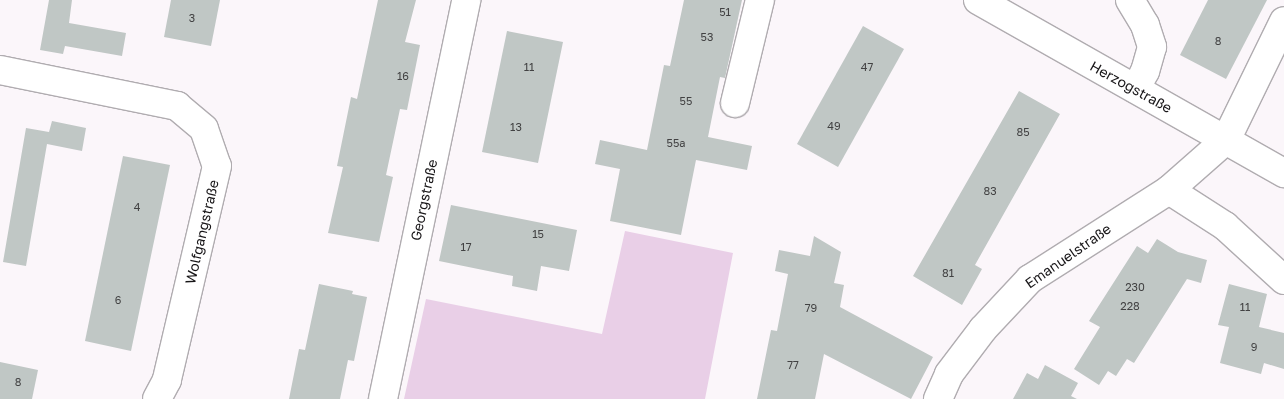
<!DOCTYPE html>
<meta charset="utf-8">
<style>
body{margin:0}
#map{position:relative;width:1284px;height:399px;overflow:hidden;background:#fbf6fa;font-family:"Golos Text",sans-serif}
div>[style]{position:absolute}
.green>*{inset:0;background:#e9cfe7}
.building>*{inset:0;background:#c0c7c5}
.roads{filter:drop-shadow(1px 0 #b0acb0) drop-shadow(-1px 0 #b0acb0) drop-shadow(0 1px #b0acb0) drop-shadow(0 -1px #b0acb0)}
.minor>*{height:28px;margin:-14px;padding:0 14px;transform-origin:14px;border-radius:14px;background:#fff}
span{translate:-50% -50%;white-space:nowrap;text-align:center;line-height:1.15;-webkit-text-stroke:4px #fff;paint-order:stroke}
.number-label{font-size:11px;color:#424243}
.number-label span{-webkit-text-stroke-width:0}
.street-label{font-size:14px;color:#181618}
</style>
<div id="map">
<div class="green">
<i style="clip-path:polygon(625px 231px,733px 253px,705px 399px,404px 399px,426px 299px,602px 334px)"></i>
</div>
<div class="building">
<i style="clip-path:polygon(49px 0,72px 0,69px 23px,126px 33px,122px 56px,65px 46px,63px 54px,40px 50px)"></i>
<i style="clip-path:polygon(171px 0,220px 0,211px 46px,164px 37px)"></i>
<i style="clip-path:polygon(378px 0,416px 0,405px 42px,420px 45px,407px 110px,400px 109px,386px 175px,393px 177px,379px 242px,328px 233px,343px 167px,337px 166px,351px 97px,357px 99px)"></i>
<i style="clip-path:polygon(684px 0,742px 0,725px 78px,720px 77px,708px 137px,752px 146px,747px 170px,696px 160px,681px 235px,610px 221px,620px 169px,595px 164px,600px 140px,647px 150px,664px 65px,670px 66px)"></i>
<i style="clip-path:polygon(1208px 0,1267px 0,1226px 79px,1180px 55px)"></i>
<i style="clip-path:polygon(863px 26px,904px 49px,838px 167px,797px 144px)"></i>
<i style="clip-path:polygon(507px 31px,563px 42px,538px 163px,482px 152px)"></i>
<i style="clip-path:polygon(1019px 91px,1060px 114px,975px 265px,982px 269px,962px 305px,913px 276px)"></i>
<i style="clip-path:polygon(52px 121px,86px 128px,82px 151px,47px 144px,26px 266px,3px 262px,26px 128px,49px 132px)"></i>
<i style="clip-path:polygon(123px 156px,170px 165px,131px 351px,85px 341px)"></i>
<i style="clip-path:polygon(451px 205px,577px 230px,569px 271px,541px 266px,537px 291px,512px 286px,513px 276px,439px 261px)"></i>
<i style="clip-path:polygon(814px 236px,841px 252px,834px 283px,844px 285px,840px 307px,933px 357px,911px 399px,824px 354px,815px 399px,757px 399px,771px 330px,777px 331px,788px 274px,775px 271px,779px 250px,810px 256px)"></i>
<i style="clip-path:polygon(1157px 239px,1178px 252px,1207px 260px,1201px 283px,1187px 279px,1134px 363px,1127px 359px,1116px 376px,1108px 371px,1099px 385px,1074px 369px,1100px 327px,1089px 321px,1137px 246px,1148px 253px)"></i>
<i style="clip-path:polygon(319px 284px,353px 291px,352px 294px,367px 297px,354px 361px,348px 360px,340px 399px,289px 399px,299px 349px,305px 350px)"></i>
<i style="clip-path:polygon(1229px 284px,1267px 294px,1259px 327px,1284px 333px,1284px 369px,1264px 363px,1261px 374px,1220px 363px,1229px 327px,1218px 325px)"></i>
<i style="clip-path:polygon(0 362px,38px 370px,32px 399px,0 399px)"></i>
<i style="clip-path:polygon(1045px 365px,1078px 383px,1071px 396px,1077px 399px,1013px 399px,1027px 373px,1038px 379px)"></i>
</div>
<div class="roads">
<div class="minor">
<i style="left:978px;top:0;width:352px;rotate:29.5deg"></i>
<i style="left:1130px;top:0;width:29px;rotate:59deg"></i>
<i style="left:1145px;top:25px;width:23px;rotate:72deg"></i>
<i style="left:1152px;top:47px;width:25px;rotate:106deg"></i>
<i style="left:1145px;top:71px;width:20px;rotate:117deg"></i>
<i style="left:0;top:70px;width:181px;rotate:11.5deg"></i>
<i style="left:177px;top:106px;width:35px;rotate:40deg"></i>
<i style="left:204px;top:129px;width:39px;rotate:71deg"></i>
<i style="left:217px;top:166px;width:220px;rotate:103.2deg"></i>
<i style="left:167px;top:380px;width:21px;rotate:118deg"></i>
<i style="left:735px;top:103px;width:106px;rotate:-76.4deg"></i>
<i style="left:1169px;top:190px;width:67px;rotate:32.7deg"></i>
<i style="left:1225px;top:226px;width:80px;rotate:42.5deg"></i>
<i style="left:383px;top:399px;width:408px;rotate:-78.2deg"></i>
<i style="left:938px;top:399px;width:27px;rotate:-66deg"></i>
<i style="left:949px;top:374px;width:56px;rotate:-52.9deg"></i>
<i style="left:983px;top:329px;width:69px;rotate:-46.8deg"></i>
<i style="left:1030px;top:279px;width:165px;rotate:-32.6deg"></i>
<i style="left:1169px;top:190px;width:76px;rotate:-41.3deg"></i>
<i style="left:1226px;top:140px;width:132px;rotate:-64deg"></i>
</div>
</div>
<div class="number-label">
<span style="left:725px;top:12px">51</span>
<span style="left:192px;top:18px">3</span>
<span style="left:707px;top:37px">53</span>
<span style="left:1218px;top:41px">8</span>
<span style="left:529px;top:67px">11</span>
<span style="left:867px;top:67px">47</span>
<span style="left:403px;top:76px">16</span>
<span style="left:686px;top:101px">55</span>
<span style="left:834px;top:126px">49</span>
<span style="left:516px;top:127px">13</span>
<span style="left:1023px;top:132px">85</span>
<span style="left:676px;top:143px">55a</span>
<span style="left:990px;top:191px">83</span>
<span style="left:137px;top:207px">4</span>
<span style="left:538px;top:234px">15</span>
<span style="left:466px;top:247px">17</span>
<span style="left:948px;top:273px">81</span>
<span style="left:1135px;top:287px">230</span>
<span style="left:118px;top:300px">6</span>
<span style="left:1130px;top:306px">228</span>
<span style="left:1245px;top:307px">11</span>
<span style="left:811px;top:308px">79</span>
<span style="left:1254px;top:347px">9</span>
<span style="left:793px;top:365px">77</span>
<span style="left:18px;top:382px">8</span>
</div>
<div class="street-label">
<span style="left:1131px;top:87px;rotate:29deg">Herzogstraße</span>
<span style="left:424px;top:200px;rotate:-78deg">Georgstraße</span>
<span style="left:202px;top:232px;rotate:-77deg">Wolfgangstraße</span>
<span style="left:1068px;top:256px;rotate:-35deg">Emanuelstraße</span>
</div>
</div>
